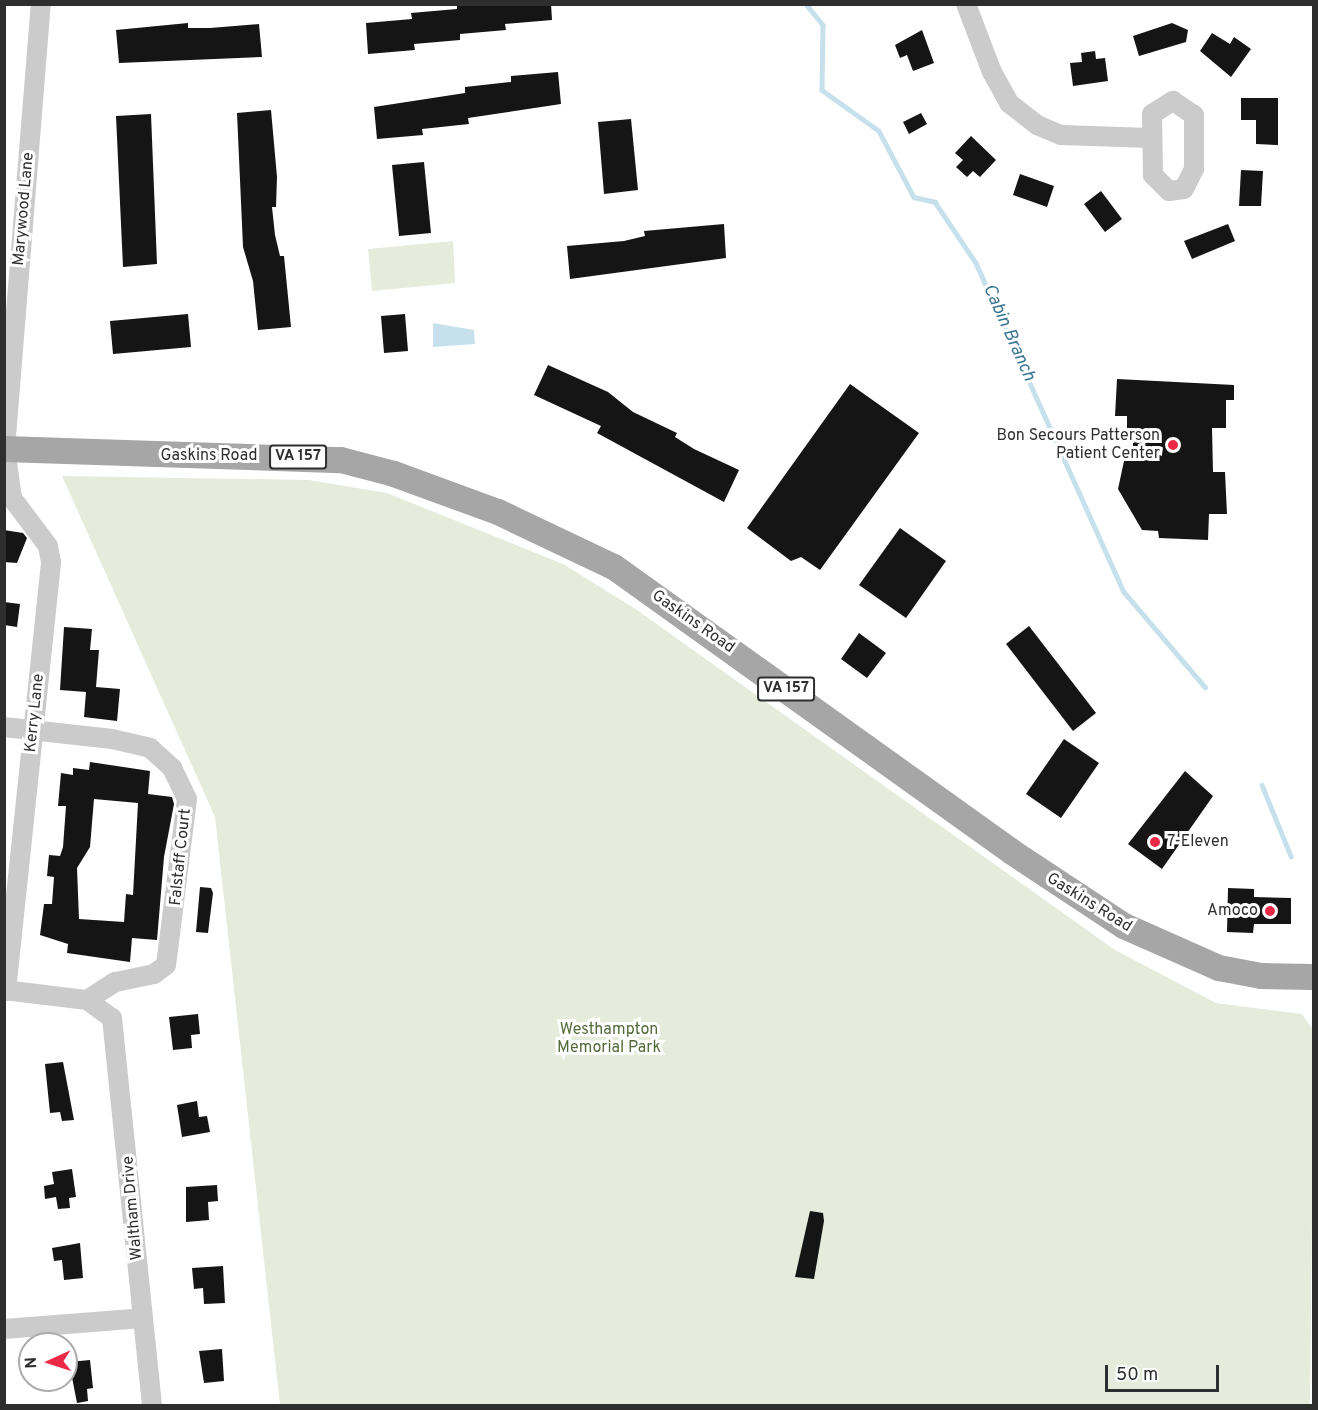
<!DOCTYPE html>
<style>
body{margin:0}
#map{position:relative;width:1318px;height:1410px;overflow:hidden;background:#fff;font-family:Overpass,sans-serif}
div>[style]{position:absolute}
.green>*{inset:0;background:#e5ecdb}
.water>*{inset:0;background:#c6e0ec}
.stream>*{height:4.5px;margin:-2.25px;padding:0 2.25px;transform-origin:2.25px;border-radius:2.25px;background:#c6e0ec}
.building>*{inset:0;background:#151515}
.minor>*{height:20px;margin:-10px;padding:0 10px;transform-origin:10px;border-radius:10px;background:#cbcbcb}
.major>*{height:26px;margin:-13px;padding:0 13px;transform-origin:13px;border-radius:13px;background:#a6a6a6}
.dots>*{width:16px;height:16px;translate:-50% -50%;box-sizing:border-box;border:3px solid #fff;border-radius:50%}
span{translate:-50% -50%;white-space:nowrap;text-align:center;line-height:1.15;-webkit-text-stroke:6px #fff;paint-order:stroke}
.shield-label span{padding:2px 4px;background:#fff;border:2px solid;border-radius:4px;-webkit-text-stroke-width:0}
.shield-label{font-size:15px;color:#2e2e2e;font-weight:700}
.street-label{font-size:16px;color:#2e2e2e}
.poi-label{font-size:16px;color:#2e2e2e}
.right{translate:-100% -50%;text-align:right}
.left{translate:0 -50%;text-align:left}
.park-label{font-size:16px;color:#536a3a}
.water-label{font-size:18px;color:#397592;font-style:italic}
.frame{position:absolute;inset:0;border:6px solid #2e2e2e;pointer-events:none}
.north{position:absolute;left:18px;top:1332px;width:60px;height:60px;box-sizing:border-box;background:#fff;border:2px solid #ababab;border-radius:50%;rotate:267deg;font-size:16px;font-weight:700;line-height:24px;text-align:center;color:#2e2e2e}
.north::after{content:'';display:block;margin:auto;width:21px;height:27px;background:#ea2a44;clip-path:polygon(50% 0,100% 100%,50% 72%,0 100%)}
.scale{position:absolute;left:1105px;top:1365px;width:114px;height:27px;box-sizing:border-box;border:3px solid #2e2e2e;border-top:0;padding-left:8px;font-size:18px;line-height:21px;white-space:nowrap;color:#2e2e2e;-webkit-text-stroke:4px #fff;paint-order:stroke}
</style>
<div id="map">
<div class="green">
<i style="clip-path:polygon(453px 241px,455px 283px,372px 291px,368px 249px)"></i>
<i style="clip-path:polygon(62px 476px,309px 480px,387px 493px,563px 564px,634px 608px,1115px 950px,1216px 1003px,1302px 1014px,1314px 1031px,1310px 1405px,280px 1405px,215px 817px)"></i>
</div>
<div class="water">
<i style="clip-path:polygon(433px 323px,474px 330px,475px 344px,433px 347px)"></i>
</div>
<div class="stream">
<i style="left:806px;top:4px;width:27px;rotate:51deg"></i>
<i style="left:823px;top:25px;width:65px;rotate:90.9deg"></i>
<i style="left:822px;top:90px;width:70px;rotate:35.7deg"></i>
<i style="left:879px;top:131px;width:75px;rotate:62.1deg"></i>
<i style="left:914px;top:197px;width:22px;rotate:13deg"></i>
<i style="left:935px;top:202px;width:73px;rotate:56.1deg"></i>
<i style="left:976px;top:263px;width:361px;rotate:65.8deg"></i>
<i style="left:1124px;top:592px;width:125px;rotate:49.5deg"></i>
<i style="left:1262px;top:785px;width:77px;rotate:67.8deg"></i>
</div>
<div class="building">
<i style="clip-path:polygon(457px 4px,551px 4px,552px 20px,505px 24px,506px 30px,460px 34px,460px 40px,414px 44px,415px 50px,368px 54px,366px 23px,412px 19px,411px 13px,457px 9px)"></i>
<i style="clip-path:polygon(188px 23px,188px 28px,210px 28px,259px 24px,262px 57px,119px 63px,116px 30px)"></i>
<i style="clip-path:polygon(1172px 23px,1188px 30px,1186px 42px,1139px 56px,1133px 36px)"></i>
<i style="clip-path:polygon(922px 30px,934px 63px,913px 71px,907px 55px,900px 58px,895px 45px)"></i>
<i style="clip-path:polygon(1212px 33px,1230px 44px,1234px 37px,1251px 49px,1231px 77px,1200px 51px)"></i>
<i style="clip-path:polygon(1095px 51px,1096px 59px,1105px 58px,1108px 81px,1073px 86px,1070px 63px,1082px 62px,1081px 53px)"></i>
<i style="clip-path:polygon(558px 72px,561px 104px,468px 118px,469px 124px,422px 129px,423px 135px,377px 139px,374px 107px,465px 93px,465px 87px,511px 82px,511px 76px)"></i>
<i style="clip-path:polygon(1241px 98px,1278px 98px,1278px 145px,1256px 144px,1256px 120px,1241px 120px)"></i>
<i style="clip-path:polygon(271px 110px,277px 177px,276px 207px,272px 207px,275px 235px,280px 256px,284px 256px,291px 327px,258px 330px,253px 281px,243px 247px,237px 113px)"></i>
<i style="clip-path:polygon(921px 113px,927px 124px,909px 134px,903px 122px)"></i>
<i style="clip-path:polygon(151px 114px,157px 264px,123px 267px,116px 116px)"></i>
<i style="clip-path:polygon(631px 119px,638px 190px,604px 194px,598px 122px)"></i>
<i style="clip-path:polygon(971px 136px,996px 160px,980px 177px,973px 171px,967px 177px,956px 167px,963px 160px,955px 153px)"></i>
<i style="clip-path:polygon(424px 162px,431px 233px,399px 236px,392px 165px)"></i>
<i style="clip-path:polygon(1241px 170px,1263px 171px,1261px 206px,1239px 206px)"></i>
<i style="clip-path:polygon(1020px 174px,1054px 186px,1047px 207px,1013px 195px)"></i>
<i style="clip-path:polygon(1101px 191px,1122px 219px,1105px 232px,1084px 204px)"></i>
<i style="clip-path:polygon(724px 224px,726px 258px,570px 279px,567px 246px,624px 241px,645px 236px,644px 231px)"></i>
<i style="clip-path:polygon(1228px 224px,1235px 241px,1192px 259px,1184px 241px)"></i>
<i style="clip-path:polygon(188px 314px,191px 347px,113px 354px,110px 321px)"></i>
<i style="clip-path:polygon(405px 314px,408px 351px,384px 353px,381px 316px)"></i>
<i style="clip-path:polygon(548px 365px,608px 392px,633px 412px,677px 433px,675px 437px,694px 449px,739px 470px,724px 502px,597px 433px,601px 426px,534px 395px)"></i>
<i style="clip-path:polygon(1117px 379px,1234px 385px,1234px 400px,1226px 400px,1226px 428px,1212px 428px,1213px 472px,1225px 472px,1227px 514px,1209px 514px,1208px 540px,1159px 538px,1158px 531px,1142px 530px,1118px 489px,1124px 461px,1133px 461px,1133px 429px,1127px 429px,1127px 416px,1115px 416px)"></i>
<i style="clip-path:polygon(850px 384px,919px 433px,820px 570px,801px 557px,791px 561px,747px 528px)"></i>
<i style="clip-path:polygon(900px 528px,946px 561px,906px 618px,859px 585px)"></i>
<i style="clip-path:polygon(4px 530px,23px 533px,27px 538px,17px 563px,4px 562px)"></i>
<i style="clip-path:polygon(4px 602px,20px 604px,17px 627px,4px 625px)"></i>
<i style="clip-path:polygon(1029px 626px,1096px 713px,1073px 731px,1006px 644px)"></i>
<i style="clip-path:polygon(64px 627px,92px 629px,90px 650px,99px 650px,96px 687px,120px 689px,117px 721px,84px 717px,86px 692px,60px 690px)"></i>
<i style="clip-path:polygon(859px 633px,886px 653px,867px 678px,841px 659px)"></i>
<i style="clip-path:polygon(1064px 739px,1099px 763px,1061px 818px,1026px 794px)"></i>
<i style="clip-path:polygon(evenodd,90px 762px,150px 771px,148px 794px,172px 797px,174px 804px,164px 857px,157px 940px,132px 938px,130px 962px,67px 953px,68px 944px,40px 935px,44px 904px,52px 904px,54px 877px,47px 876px,49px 855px,60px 856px,63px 847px,66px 806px,58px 806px,61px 773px,73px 775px,73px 768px,89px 770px,90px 762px,94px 799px,138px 803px,133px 895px,126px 894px,124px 922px,79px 919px,77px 868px,90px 847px,94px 799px)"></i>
<i style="clip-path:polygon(1185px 771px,1213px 796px,1162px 869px,1128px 844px)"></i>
<i style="clip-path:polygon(200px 887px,211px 888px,213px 893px,208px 933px,196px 932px)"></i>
<i style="clip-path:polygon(1228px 888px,1254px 889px,1254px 897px,1291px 898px,1291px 924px,1254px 924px,1253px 933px,1227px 932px)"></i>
<i style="clip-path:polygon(198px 1014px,200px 1034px,191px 1035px,192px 1048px,173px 1050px,169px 1017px)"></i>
<i style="clip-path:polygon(63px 1062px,74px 1120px,62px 1121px,60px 1112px,50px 1113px,45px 1064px)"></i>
<i style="clip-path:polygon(197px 1101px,199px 1117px,207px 1116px,210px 1132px,182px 1137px,177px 1105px)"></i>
<i style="clip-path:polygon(72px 1169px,76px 1197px,69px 1198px,70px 1208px,58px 1209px,56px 1197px,45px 1199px,44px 1186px,54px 1184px,52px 1172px)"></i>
<i style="clip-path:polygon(217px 1185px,218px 1201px,208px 1202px,209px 1220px,186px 1222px,186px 1187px)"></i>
<i style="clip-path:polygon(810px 1211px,823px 1213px,824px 1221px,814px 1279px,795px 1277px)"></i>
<i style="clip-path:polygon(80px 1243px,83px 1278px,64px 1280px,62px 1260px,54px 1261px,52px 1248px)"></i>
<i style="clip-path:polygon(223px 1266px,225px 1303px,204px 1304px,203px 1288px,194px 1289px,192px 1268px)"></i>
<i style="clip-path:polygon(222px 1349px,224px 1381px,204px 1383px,199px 1351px)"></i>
<i style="clip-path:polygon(90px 1360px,93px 1388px,87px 1389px,88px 1401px,77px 1403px,69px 1362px)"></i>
</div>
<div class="minor">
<i style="left:966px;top:4px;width:73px;rotate:69.1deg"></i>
<i style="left:992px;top:72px;width:35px;rotate:61deg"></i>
<i style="left:1009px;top:103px;width:36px;rotate:38deg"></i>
<i style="left:1037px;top:125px;width:26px;rotate:23deg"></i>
<i style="left:1061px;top:135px;width:90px;rotate:1.9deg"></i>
<i style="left:1173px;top:101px;width:25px;rotate:34deg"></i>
<i style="left:1194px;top:115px;width:54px;rotate:90deg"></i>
<i style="left:1194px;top:169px;width:22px;rotate:117deg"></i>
<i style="left:1184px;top:189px;width:15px;rotate:172deg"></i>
<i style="left:1169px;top:191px;width:23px;rotate:-135deg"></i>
<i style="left:1153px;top:175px;width:61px;rotate:-90.9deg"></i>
<i style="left:1152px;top:114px;width:25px;rotate:-32deg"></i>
<i style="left:4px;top:727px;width:109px;rotate:6.3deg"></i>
<i style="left:112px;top:739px;width:39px;rotate:13deg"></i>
<i style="left:150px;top:748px;width:30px;rotate:42deg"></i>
<i style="left:172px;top:768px;width:34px;rotate:64deg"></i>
<i style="left:187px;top:799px;width:167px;rotate:97.2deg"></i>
<i style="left:166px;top:965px;width:15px;rotate:143deg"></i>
<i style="left:154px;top:974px;width:40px;rotate:168deg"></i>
<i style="left:115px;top:982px;width:33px;rotate:147deg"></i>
<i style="left:4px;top:990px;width:84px;rotate:6.9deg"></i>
<i style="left:87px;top:1000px;width:31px;rotate:36deg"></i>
<i style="left:112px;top:1018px;width:390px;rotate:84.1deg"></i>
<i style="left:6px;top:991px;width:431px;rotate:-84deg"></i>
<i style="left:51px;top:562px;width:16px;rotate:-101deg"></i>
<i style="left:48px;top:546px;width:60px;rotate:-126.9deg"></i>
<i style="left:12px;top:498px;width:49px;rotate:-98.1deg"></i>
<i style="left:5px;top:449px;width:446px;rotate:-85.4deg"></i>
<i style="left:4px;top:1329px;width:139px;rotate:-4.5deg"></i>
</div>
<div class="major">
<i style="left:4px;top:449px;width:337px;rotate:1.9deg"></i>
<i style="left:341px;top:460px;width:55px;rotate:14.8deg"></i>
<i style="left:394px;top:474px;width:111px;rotate:20.1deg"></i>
<i style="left:498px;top:512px;width:128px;rotate:25.4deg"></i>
<i style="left:614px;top:567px;width:490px;rotate:35.6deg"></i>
<i style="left:1012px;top:852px;width:134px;rotate:33.5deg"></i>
<i style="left:1124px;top:926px;width:104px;rotate:23.9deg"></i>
<i style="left:1219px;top:968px;width:43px;rotate:10.8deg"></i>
<i style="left:1261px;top:976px;width:53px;rotate:1.1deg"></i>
</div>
<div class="dots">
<i style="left:1173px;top:445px;background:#ea2a44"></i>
<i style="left:1155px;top:842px;background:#ea2a44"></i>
<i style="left:1270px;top:911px;background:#ea2a44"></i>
</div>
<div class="shield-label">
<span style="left:298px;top:457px">VA 157</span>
<span style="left:786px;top:689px">VA 157</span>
</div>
<div class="street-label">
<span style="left:24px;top:209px;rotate:-85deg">Marywood Lane</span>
<span style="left:209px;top:456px">Gaskins Road</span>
<span style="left:693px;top:622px;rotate:35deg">Gaskins Road</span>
<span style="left:35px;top:713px;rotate:-84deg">Kerry Lane</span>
<span style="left:181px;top:857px;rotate:-84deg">Falstaff Court</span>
<span style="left:1089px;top:903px;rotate:32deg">Gaskins Road</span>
<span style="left:133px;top:1208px;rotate:-95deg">Waltham Drive</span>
</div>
<div class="poi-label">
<span class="right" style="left:1160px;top:445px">Bon Secours Patterson<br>Patient Center</span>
<span class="left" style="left:1167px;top:842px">7-Eleven</span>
<span class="right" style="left:1258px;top:911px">Amoco</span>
</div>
<div class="park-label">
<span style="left:609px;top:1039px">Westhampton<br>Memorial Park</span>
</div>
<div class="water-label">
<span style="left:1008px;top:333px;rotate:66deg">Cabin Branch</span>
</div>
<div class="frame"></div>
<div class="north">N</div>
<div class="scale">50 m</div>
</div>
